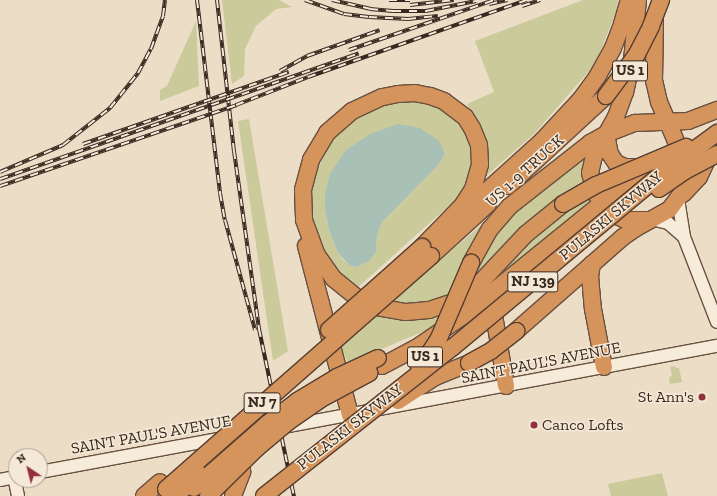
<!DOCTYPE html>
<style>
body{margin:0}
#map{position:relative;width:717px;height:496px;overflow:hidden;background:#ecddc7;font-family:"Zilla Slab",serif}
div>[style]{position:absolute}
.green>*{inset:0;background:#caca9b}
.water>*{inset:0;background:#a8c0b6}
.roads{filter:drop-shadow(1px 0 #695040) drop-shadow(-1px 0 #695040) drop-shadow(0 1px #695040) drop-shadow(0 -1px #695040)}
.secondary>*{height:12px;margin:-6px;padding:0 6px;transform-origin:6px;border-radius:6px;background:#f7ebda}
.highway>*{height:16px;margin:-8px;padding:0 8px;transform-origin:8px;border-radius:8px;background:#d6945d}
.rail>*{height:4px;margin-top:-2px;transform-origin:0;background:repeating-linear-gradient(90deg,#f4e8d6 0 8px,#382920 0 16px);box-sizing:border-box;border-block:1px solid #382920}
.bridges{filter:drop-shadow(1px 0 #553e31) drop-shadow(-1px 0 #553e31) drop-shadow(0 1px #553e31) drop-shadow(0 -1px #553e31)}
.highway-bridge>*{height:16px;margin:-8px;padding:0 8px;transform-origin:8px;border-radius:8px;background:#d6945d}
.dots>*{width:11px;height:11px;translate:-50% -50%;box-sizing:border-box;border:2px solid #f4e8d6;border-radius:50%}
span{translate:-50% -50%;white-space:nowrap;text-align:center;line-height:1.15;-webkit-text-stroke:3px #f4e8d6;paint-order:stroke}
.shield-label span{padding:1px 3px;background:#f4e8d6;border:1px solid;border-radius:3px;-webkit-text-stroke-width:0}
.shield-label{font-size:15px;color:#382920;font-weight:700}
.street-label{font-size:16px;color:#382920}
.poi-label{font-size:16px;color:#382920}
.right{translate:-100% -50%;text-align:right}
.left{translate:0 -50%;text-align:left}
.north{position:absolute;left:8px;top:448px;width:40px;height:40px;box-sizing:border-box;background:#f4e8d6;border:1px solid #a99c8d;border-radius:50%;rotate:325deg;font-size:11px;font-weight:700;line-height:16px;text-align:center;color:#382920}
.north::after{content:'';display:block;margin:auto;width:14px;height:18px;background:#93303c;clip-path:polygon(50% 0,100% 100%,50% 72%,0 100%)}
</style>
<div id="map">
<div class="green">
<i style="clip-path:polygon(222px 0,279px 0,292px 7px,276px 9px,256px 26px,245px 49px,244px 76px,232px 84px)"></i>
<i style="clip-path:polygon(583px 0,618px 0,616px 12px,596px 63px,535px 133px,484px 178px,479px 125px,467px 104px,494px 92px,475px 41px)"></i>
<i style="clip-path:polygon(196px 21px,199px 86px,160px 101px,160px 90px,167px 86px)"></i>
<i style="clip-path:polygon(evenodd,427px 100px,453px 112px,470px 139px,473px 169px,464px 192px,355px 290px,333px 271px,314px 235px,310px 206px,314px 176px,335px 135px,360px 115px,394px 102px,427px 100px,393px 209px,382px 222px,377px 235px,376px 252px,369px 261px,357px 267px,349px 265px,343px 260px,338px 253px,329px 230px,325px 210px,393px 209px)"></i>
<i style="clip-path:polygon(249px 119px,288px 351px,273px 361px,238px 121px)"></i>
<i style="clip-path:polygon(586px 154px,586px 182px,472px 280px,503px 220px)"></i>
<i style="clip-path:polygon(589px 197px,593px 204px,478px 293px,535px 237px)"></i>
<i style="clip-path:polygon(492px 216px,449px 297px,422px 306px,389px 304px)"></i>
<i style="clip-path:polygon(380px 313px,440px 313px,434px 327px,348px 363px,341px 347px)"></i>
<i style="clip-path:polygon(675px 366px,676px 368px,679px 368px,682px 382px,670px 384px,669px 377px,672px 376px,670px 367px)"></i>
<i style="clip-path:polygon(662px 473px,668px 496px,611px 496px,608px 484px)"></i>
</div>
<div class="water">
<i style="clip-path:polygon(398px 124px,420px 128px,439px 141px,445px 154px,438px 165px,382px 222px,377px 235px,376px 252px,369px 261px,357px 267px,349px 265px,338px 253px,329px 230px,325px 210px,325px 195px,330px 174px,345px 151px,370px 134px)"></i>
</div>
<div class="roads">
<div class="secondary">
<i style="left:678px;top:199px;width:38px;rotate:81deg"></i>
<i style="left:684px;top:237px;width:91px;rotate:68.8deg"></i>
<i style="left:651px;top:219px;width:17px;rotate:13deg"></i>
<i style="left:668px;top:223px;width:21px;rotate:41deg"></i>
<i style="left:283px;top:427px;width:441px;rotate:-10.6deg"></i>
<i style="left:40px;top:472px;width:187px;rotate:-10.5deg"></i>
<i style="left:14px;top:477px;width:19px;rotate:78deg"></i>
<i style="left:0;top:480px;width:16px;rotate:-11deg"></i>
</div>
<div class="highway">
<i style="left:638px;top:0;width:60px;rotate:95.7deg"></i>
<i style="left:632px;top:60px;width:33px;rotate:102deg"></i>
<i style="left:625px;top:92px;width:27px;rotate:110deg"></i>
<i style="left:616px;top:117px;width:45px;rotate:119.4deg"></i>
<i style="left:594px;top:156px;width:17px;rotate:103deg"></i>
<i style="left:590px;top:173px;width:22px;rotate:74deg"></i>
<i style="left:596px;top:194px;width:24px;rotate:54deg"></i>
<i style="left:610px;top:213px;width:17px;rotate:24deg"></i>
<i style="left:626px;top:220px;width:22px"></i>
<i style="left:606px;top:134px;width:20px;rotate:79deg"></i>
<i style="left:610px;top:154px;width:11px;rotate:56deg"></i>
<i style="left:616px;top:163px;width:10px;rotate:24deg"></i>
<i style="left:625px;top:167px;width:17px"></i>
<i style="left:508px;top:186px;width:133px;rotate:-42.6deg"></i>
<i style="left:683px;top:194px;width:23px;rotate:-47deg"></i>
<i style="left:699px;top:177px;width:29px;rotate:-65deg"></i>
<i style="left:468px;top:208px;width:100px;rotate:-42.2deg"></i>
<i style="left:542px;top:141px;width:57px;rotate:-47.1deg"></i>
<i style="left:581px;top:99px;width:27px;rotate:-54deg"></i>
<i style="left:597px;top:77px;width:33px;rotate:-61deg"></i>
<i style="left:613px;top:48px;width:26px;rotate:-69deg"></i>
<i style="left:622px;top:24px;width:25px;rotate:-74deg"></i>
<i style="left:306px;top:246px;width:175px;rotate:75.4deg"></i>
<i style="left:422px;top:247px;width:57px;rotate:-45.7deg"></i>
<i style="left:462px;top:206px;width:20px;rotate:-57deg"></i>
<i style="left:473px;top:189px;width:26px;rotate:-74deg"></i>
<i style="left:480px;top:164px;width:19px;rotate:-93deg"></i>
<i style="left:479px;top:145px;width:18px;rotate:-112deg"></i>
<i style="left:472px;top:128px;width:13px;rotate:-122deg"></i>
<i style="left:465px;top:117px;width:26px;rotate:-143deg"></i>
<i style="left:444px;top:101px;width:15px;rotate:-160deg"></i>
<i style="left:430px;top:96px;width:15px;rotate:-169deg"></i>
<i style="left:415px;top:93px;width:17px;rotate:177deg"></i>
<i style="left:398px;top:94px;width:16px;rotate:169deg"></i>
<i style="left:382px;top:97px;width:33px;rotate:155deg"></i>
<i style="left:352px;top:111px;width:33px;rotate:139deg"></i>
<i style="left:327px;top:133px;width:31px;rotate:121deg"></i>
<i style="left:311px;top:160px;width:31px;rotate:105deg"></i>
<i style="left:303px;top:190px;width:30px;rotate:88deg"></i>
<i style="left:304px;top:220px;width:37px;rotate:70deg"></i>
<i style="left:317px;top:255px;width:29px;rotate:55deg"></i>
<i style="left:334px;top:279px;width:28px;rotate:39deg"></i>
<i style="left:356px;top:297px;width:23px;rotate:25deg"></i>
<i style="left:377px;top:307px;width:29px;rotate:10deg"></i>
<i style="left:406px;top:312px;width:23px;rotate:-5deg"></i>
<i style="left:429px;top:310px;width:26px;rotate:-18deg"></i>
<i style="left:454px;top:302px;width:28px;rotate:-35deg"></i>
<i style="left:477px;top:286px;width:71px;rotate:-46.7deg"></i>
<i style="left:526px;top:234px;width:48px;rotate:-39deg"></i>
<i style="left:431px;top:256px;width:77px;rotate:-42.4deg"></i>
<i style="left:471px;top:263px;width:39px;rotate:-61deg"></i>
<i style="left:490px;top:229px;width:30px;rotate:-49deg"></i>
<i style="left:510px;top:206px;width:102px;rotate:-38.2deg"></i>
<i style="left:590px;top:143px;width:18px;rotate:-29deg"></i>
<i style="left:606px;top:134px;width:31px;rotate:-21deg"></i>
<i style="left:635px;top:123px;width:53px;rotate:-2.2deg"></i>
<i style="left:688px;top:121px;width:31px;rotate:-21deg"></i>
<i style="left:592px;top:264px;width:12px;rotate:99deg"></i>
<i style="left:590px;top:276px;width:33px;rotate:85deg"></i>
<i style="left:593px;top:309px;width:59px;rotate:79.3deg"></i>
<i style="left:494px;top:300px;width:15px;rotate:90deg"></i>
<i style="left:494px;top:315px;width:72px;rotate:80.4deg"></i>
<i style="left:516px;top:331px;width:142px;rotate:-41.3deg"></i>
<i style="left:623px;top:237px;width:16px;rotate:-35deg"></i>
<i style="left:636px;top:228px;width:38px;rotate:-29deg"></i>
<i style="left:669px;top:210px;width:20px;rotate:-53deg"></i>
<i style="left:681px;top:194px;width:16px;rotate:-72deg"></i>
<i style="left:686px;top:179px;width:11px;rotate:-95deg"></i>
<i style="left:685px;top:168px;width:16px;rotate:-105deg"></i>
<i style="left:681px;top:153px;width:56px;rotate:-113.3deg"></i>
<i style="left:659px;top:102px;width:22px;rotate:-103deg"></i>
<i style="left:654px;top:81px;width:63px;rotate:-89.1deg"></i>
<i style="left:382px;top:366px;width:38px;rotate:-28deg"></i>
<i style="left:416px;top:348px;width:57px;rotate:-34.2deg"></i>
<i style="left:463px;top:316px;width:213px;rotate:-39.1deg"></i>
<i style="left:628px;top:182px;width:27px;rotate:-34deg"></i>
<i style="left:398px;top:401px;width:44px;rotate:-33deg"></i>
<i style="left:435px;top:377px;width:37px;rotate:-22deg"></i>
<i style="left:144px;top:496px;width:21px;rotate:-41deg"></i>
<i style="left:233px;top:496px;width:26px;rotate:-69deg"></i>
<i style="left:242px;top:472px;width:37px;rotate:-92deg"></i>
</div>
</div>
<div class="rail">
<i style="left:197px;top:0;width:194px;rotate:83.2deg"></i>
<i style="left:220px;top:193px;width:27px;rotate:80deg"></i>
<i style="left:225px;top:220px;width:114px;rotate:74.7deg"></i>
<i style="left:217px;top:0;width:152px;rotate:83.6deg"></i>
<i style="left:234px;top:151px;width:180px;rotate:82deg"></i>
<i style="left:259px;top:329px;width:171px;rotate:78.2deg"></i>
<i style="left:305px;top:0;width:41px;rotate:19.7deg"></i>
<i style="left:344px;top:14px;width:25px;rotate:7deg"></i>
<i style="left:369px;top:17px;width:39px;rotate:3deg"></i>
<i style="left:408px;top:19px;width:30px;rotate:-6deg"></i>
<i style="left:332px;top:0;width:39px;rotate:13deg"></i>
<i style="left:370px;top:9px;width:23px;rotate:5deg"></i>
<i style="left:393px;top:11px;width:33px"></i>
<i style="left:426px;top:11px;width:51px;rotate:-11.3deg"></i>
<i style="left:389px;top:0;width:21px"></i>
<i style="left:489px;top:4px;width:19px;rotate:-12deg"></i>
<i style="left:410px;top:5px;width:44px;rotate:-6.5deg"></i>
<i style="left:522px;top:6px;width:19px;rotate:-18deg"></i>
<i style="left:349px;top:50px;width:153px;rotate:-19deg"></i>
<i style="left:280px;top:71px;width:31px;rotate:-29deg"></i>
<i style="left:307px;top:56px;width:77px;rotate:-19.6deg"></i>
<i style="left:83px;top:144px;width:218px;rotate:-19.3deg"></i>
<i style="left:0;top:172px;width:69px;rotate:-23.2deg"></i>
<i style="left:63px;top:145px;width:60px;rotate:-38.2deg"></i>
<i style="left:110px;top:108px;width:45px;rotate:-51.3deg"></i>
<i style="left:138px;top:73px;width:27px;rotate:-62deg"></i>
<i style="left:151px;top:49px;width:35px;rotate:-70deg"></i>
<i style="left:163px;top:16px;width:16px;rotate:-83deg"></i>
<i style="left:0;top:179px;width:380px;rotate:-19.3deg"></i>
<i style="left:0;top:186px;width:250px;rotate:-18.9deg"></i>
<i style="left:236px;top:105px;width:77px;rotate:-21.3deg"></i>
<i style="left:308px;top:77px;width:232px;rotate:-19.4deg"></i>
</div>
<div class="bridges">
<div class="highway-bridge">
<i style="left:606px;top:96px;width:52px;rotate:-53.6deg"></i>
<i style="left:637px;top:54px;width:31px;rotate:-63deg"></i>
<i style="left:651px;top:26px;width:28px;rotate:-69deg"></i>
<i style="left:659px;top:189px;width:32px;rotate:-35deg"></i>
<i style="left:685px;top:171px;width:36px;rotate:-28deg"></i>
<i style="left:563px;top:204px;width:38px;rotate:-30deg"></i>
<i style="left:596px;top:185px;width:98px;rotate:-22.9deg"></i>
<i style="left:329px;top:330px;width:125px;rotate:-41.7deg"></i>
<i style="left:469px;top:363px;width:26px;rotate:-29deg"></i>
<i style="left:492px;top:350px;width:31px;rotate:-38deg"></i>
<i style="left:418px;top:364px;width:17px;rotate:-45deg"></i>
<i style="left:430px;top:352px;width:17px;rotate:-57deg"></i>
<i style="left:439px;top:338px;width:82px;rotate:-66.9deg"></i>
<i style="left:194px;top:488px;width:97px;rotate:-41.2deg"></i>
<i style="left:267px;top:424px;width:38px;rotate:-37deg"></i>
<i style="left:297px;top:401px;width:47px;rotate:-31deg"></i>
<i style="left:337px;top:377px;width:45px;rotate:-24.9deg"></i>
<i style="left:166px;top:489px;width:353px;rotate:-41.3deg"></i>
<i style="left:176px;top:496px;width:32px;rotate:-44deg"></i>
<i style="left:208px;top:496px;width:67px;rotate:-44.4deg"></i>
<i style="left:256px;top:449px;width:42px;rotate:-40.2deg"></i>
<i style="left:288px;top:422px;width:40px;rotate:-34.9deg"></i>
<i style="left:321px;top:399px;width:55px;rotate:-28.4deg"></i>
<i style="left:264px;top:496px;width:241px;rotate:-38.3deg"></i>
<i style="left:453px;top:347px;width:269px;rotate:-39.7deg"></i>
<i style="left:660px;top:175px;width:71px;rotate:-36.4deg"></i>
</div>
</div>
<div class="dots">
<i style="left:702px;top:397px;background:#93303c"></i>
<i style="left:534px;top:425px;background:#93303c"></i>
</div>
<div class="shield-label">
<span style="left:630px;top:71px">US 1</span>
<span style="left:533px;top:282px">NJ 139</span>
<span style="left:425px;top:357px">US 1</span>
<span style="left:262px;top:403px">NJ 7</span>
</div>
<div class="street-label">
<span style="left:525px;top:171px;rotate:-42deg">US 1-9 TRUCK</span>
<span style="left:611px;top:216px;rotate:-40deg">PULASKI SKYWAY</span>
<span style="left:541px;top:363px;rotate:-11deg">SAINT PAUL'S AVENUE</span>
<span style="left:350px;top:427px;rotate:-38deg">PULASKI SKYWAY</span>
<span style="left:151px;top:435px;rotate:-10deg">SAINT PAUL'S AVENUE</span>
</div>
<div class="poi-label">
<span class="right" style="left:694px;top:397px">St Ann's</span>
<span class="left" style="left:542px;top:425px">Canco Lofts</span>
</div>
<div class="north">N</div>
</div>
